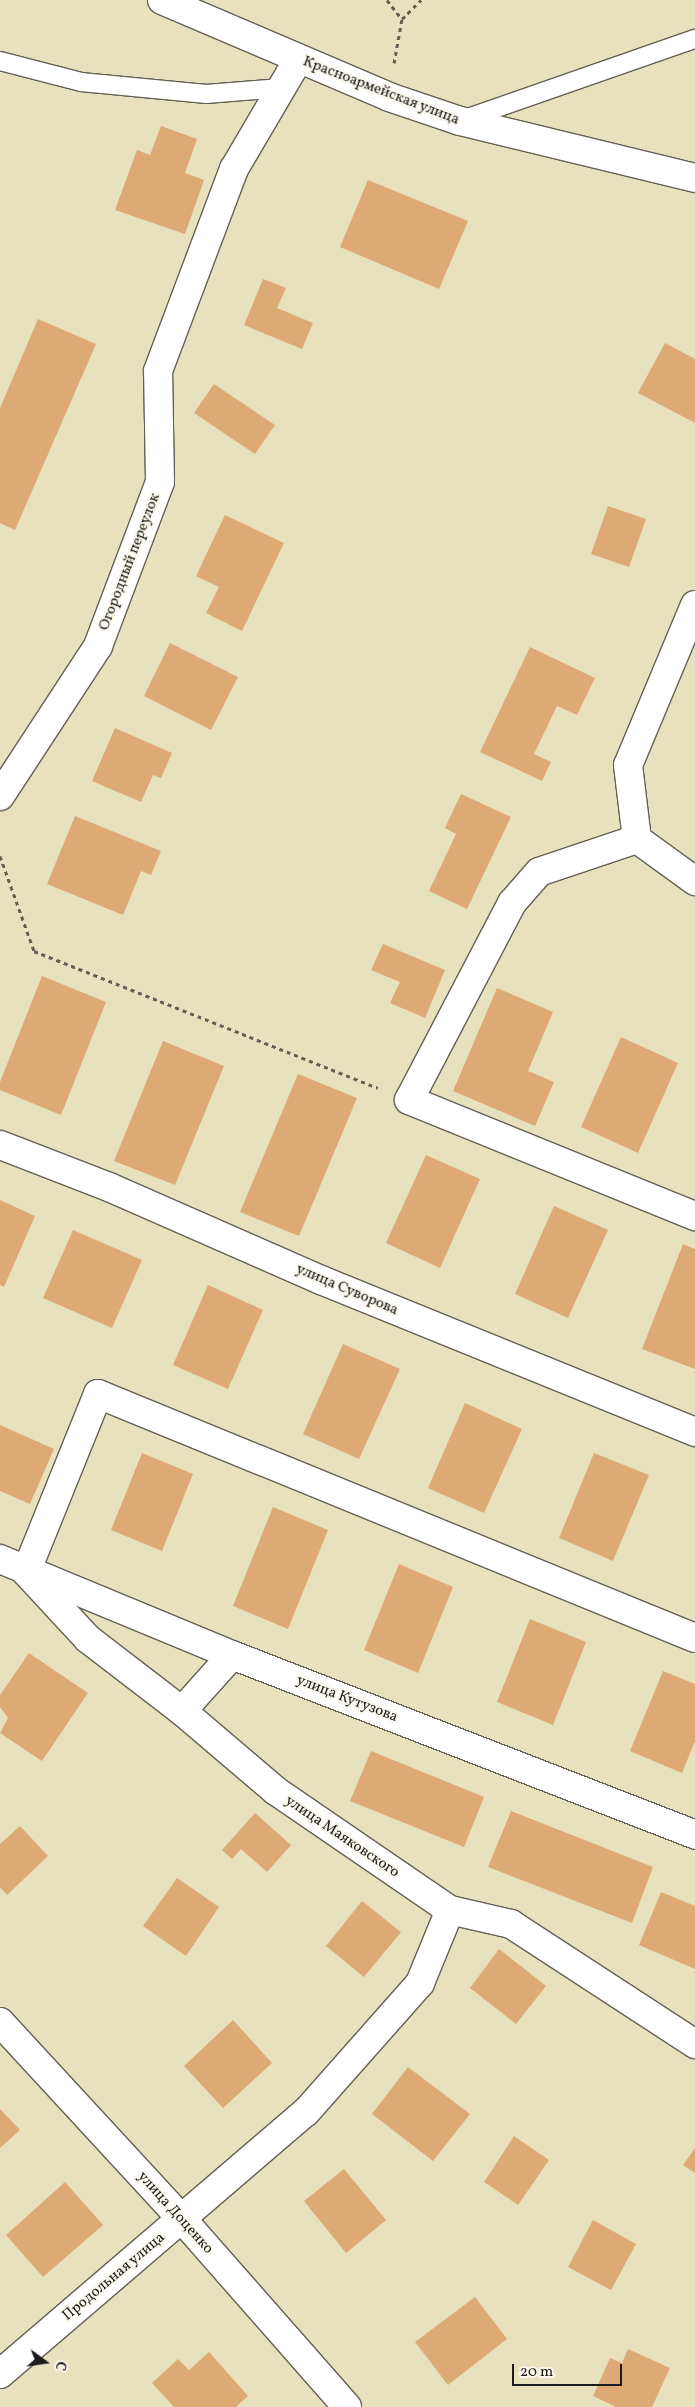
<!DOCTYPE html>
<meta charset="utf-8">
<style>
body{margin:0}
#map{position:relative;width:695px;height:2407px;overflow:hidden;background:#e8e1be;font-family:Vollkorn,serif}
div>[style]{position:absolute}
.building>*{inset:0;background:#ddaa76}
.path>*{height:3px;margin-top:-1.5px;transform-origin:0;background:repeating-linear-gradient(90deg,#636155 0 4px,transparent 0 8px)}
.roads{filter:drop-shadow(1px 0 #636155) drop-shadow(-1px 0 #636155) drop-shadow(0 1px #636155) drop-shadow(0 -1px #636155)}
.service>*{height:18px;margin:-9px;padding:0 9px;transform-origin:9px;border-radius:9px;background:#fff}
.minor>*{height:28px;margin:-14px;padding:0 14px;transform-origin:14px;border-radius:14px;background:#fff}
.tertiary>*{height:28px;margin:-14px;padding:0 14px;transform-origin:14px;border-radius:14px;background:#fff}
.secondary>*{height:28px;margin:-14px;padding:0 14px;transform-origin:14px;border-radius:14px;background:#fff}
span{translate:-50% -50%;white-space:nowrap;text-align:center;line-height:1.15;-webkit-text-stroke:4px #fbf7ec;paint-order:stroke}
.street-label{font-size:15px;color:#1c1c1c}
.north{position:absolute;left:20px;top:2337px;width:50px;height:50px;-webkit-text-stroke:4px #fbf7ec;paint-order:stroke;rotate:104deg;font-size:14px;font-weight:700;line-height:20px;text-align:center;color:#1c1c1c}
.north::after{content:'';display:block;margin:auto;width:18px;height:22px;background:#1c1c1c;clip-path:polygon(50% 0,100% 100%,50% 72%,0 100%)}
.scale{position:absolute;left:512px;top:2364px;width:110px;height:22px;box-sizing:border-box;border:2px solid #1c1c1c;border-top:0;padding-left:6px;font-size:15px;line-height:18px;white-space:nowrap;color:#1c1c1c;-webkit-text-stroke:4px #fbf7ec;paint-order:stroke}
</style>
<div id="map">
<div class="building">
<i style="clip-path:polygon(161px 126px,197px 139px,185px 173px,204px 180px,185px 234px,115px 210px,137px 150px,150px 155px)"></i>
<i style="clip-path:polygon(368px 180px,468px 221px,439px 289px,340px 247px)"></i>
<i style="clip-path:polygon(263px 279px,286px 288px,277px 308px,313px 323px,302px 349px,244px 325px)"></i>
<i style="clip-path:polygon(38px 319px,96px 344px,15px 530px,0 523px,0 408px)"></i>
<i style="clip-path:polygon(665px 343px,695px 359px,695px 423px,638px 393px)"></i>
<i style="clip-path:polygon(214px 384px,275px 425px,255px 454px,194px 413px)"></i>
<i style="clip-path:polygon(608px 506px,646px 519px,629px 567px,591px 554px)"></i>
<i style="clip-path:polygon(225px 515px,284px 543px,242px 631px,206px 613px,219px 587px,196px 576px)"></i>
<i style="clip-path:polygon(170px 643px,238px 677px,211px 730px,144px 696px)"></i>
<i style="clip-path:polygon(530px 647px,595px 678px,577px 715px,557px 706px,534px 754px,551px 762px,542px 781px,480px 752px)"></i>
<i style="clip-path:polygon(115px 728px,172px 753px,161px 778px,153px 775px,141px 802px,92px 781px)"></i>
<i style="clip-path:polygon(461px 794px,511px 817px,467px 909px,429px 891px,456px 834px,445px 828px)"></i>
<i style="clip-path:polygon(75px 816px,161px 851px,151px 875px,141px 871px,123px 915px,47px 884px)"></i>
<i style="clip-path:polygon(383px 944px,445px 970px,425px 1018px,390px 1003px,400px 982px,371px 970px)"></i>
<i style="clip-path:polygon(42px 976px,106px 1002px,61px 1115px,0 1090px,0 1082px)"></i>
<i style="clip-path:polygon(497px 988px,553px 1012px,528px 1071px,554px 1082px,535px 1126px,453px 1091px)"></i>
<i style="clip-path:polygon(621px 1037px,678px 1063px,638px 1153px,581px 1127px)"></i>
<i style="clip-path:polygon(163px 1041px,224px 1066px,175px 1185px,114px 1161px)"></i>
<i style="clip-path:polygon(298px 1074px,357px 1098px,299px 1236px,240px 1212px)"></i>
<i style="clip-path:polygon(426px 1155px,480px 1179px,440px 1268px,386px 1243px)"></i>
<i style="clip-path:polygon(0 1200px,35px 1216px,4px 1287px,0 1285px)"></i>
<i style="clip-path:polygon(554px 1206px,608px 1230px,568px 1318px,515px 1294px)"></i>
<i style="clip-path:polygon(73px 1230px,142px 1260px,112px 1328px,43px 1298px)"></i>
<i style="clip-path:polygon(683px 1244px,695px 1249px,695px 1369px,642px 1349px)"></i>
<i style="clip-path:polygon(208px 1285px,263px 1310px,228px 1389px,173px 1365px)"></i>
<i style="clip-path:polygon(343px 1344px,400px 1369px,359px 1459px,303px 1434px)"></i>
<i style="clip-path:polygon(465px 1403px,522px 1429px,484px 1513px,428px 1488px)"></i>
<i style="clip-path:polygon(0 1425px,54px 1449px,30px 1504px,0 1491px)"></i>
<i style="clip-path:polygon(142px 1453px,193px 1474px,162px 1551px,111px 1530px)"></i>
<i style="clip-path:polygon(594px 1453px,649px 1475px,613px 1561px,559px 1538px)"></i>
<i style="clip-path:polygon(273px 1507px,328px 1530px,288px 1629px,233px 1606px)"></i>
<i style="clip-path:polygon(399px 1564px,453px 1587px,418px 1673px,364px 1650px)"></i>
<i style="clip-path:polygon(530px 1619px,586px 1642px,553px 1725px,497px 1702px)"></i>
<i style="clip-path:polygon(29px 1653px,88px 1693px,42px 1761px,0 1733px,8px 1718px,0 1707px,0 1695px)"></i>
<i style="clip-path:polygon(663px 1671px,695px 1684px,695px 1741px,682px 1773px,630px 1751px)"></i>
<i style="clip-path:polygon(371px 1751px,484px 1797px,464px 1847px,350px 1801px)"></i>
<i style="clip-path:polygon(511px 1811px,653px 1867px,632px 1923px,488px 1867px)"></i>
<i style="clip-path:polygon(255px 1813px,291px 1845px,267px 1872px,241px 1849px,232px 1859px,222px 1850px)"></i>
<i style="clip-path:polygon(20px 1826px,48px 1856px,7px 1895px,0 1887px,0 1844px)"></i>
<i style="clip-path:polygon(177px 1878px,219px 1907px,186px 1956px,143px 1926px)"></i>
<i style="clip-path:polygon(661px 1892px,695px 1906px,695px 1969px,639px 1945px)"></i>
<i style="clip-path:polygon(362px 1901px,401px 1932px,364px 1977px,326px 1946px)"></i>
<i style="clip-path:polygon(499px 1949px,546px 1986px,516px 2024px,470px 1988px)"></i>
<i style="clip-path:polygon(233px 2020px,272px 2063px,223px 2108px,184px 2066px)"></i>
<i style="clip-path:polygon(408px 2067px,470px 2114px,433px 2161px,372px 2114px)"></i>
<i style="clip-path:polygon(0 2109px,20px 2130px,0 2148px)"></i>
<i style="clip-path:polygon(514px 2136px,549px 2160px,518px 2205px,484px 2182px)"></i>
<i style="clip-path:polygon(695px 2148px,695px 2173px,683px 2165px)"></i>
<i style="clip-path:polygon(344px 2169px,386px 2220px,346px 2253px,304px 2201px)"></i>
<i style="clip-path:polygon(65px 2182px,103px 2225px,43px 2277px,6px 2235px)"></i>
<i style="clip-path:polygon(593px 2220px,636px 2244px,611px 2290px,568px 2267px)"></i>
<i style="clip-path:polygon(475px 2297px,507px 2339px,448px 2385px,415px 2342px)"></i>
<i style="clip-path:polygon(628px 2349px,670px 2368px,652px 2407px,616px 2407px,593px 2396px,610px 2358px,622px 2363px)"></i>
<i style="clip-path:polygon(209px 2352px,248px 2396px,236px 2407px,174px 2407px,152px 2383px,178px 2359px,189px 2370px)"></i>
</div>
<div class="path">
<i style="left:387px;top:0;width:24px;rotate:52deg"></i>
<i style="left:394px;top:63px;width:45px;rotate:-79.7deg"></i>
<i style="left:402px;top:19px;width:27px;rotate:-45deg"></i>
<i style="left:0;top:856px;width:101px;rotate:70.3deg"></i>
<i style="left:34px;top:951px;width:370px;rotate:21.7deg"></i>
</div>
<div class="roads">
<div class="service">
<i style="left:0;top:61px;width:84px;rotate:14.5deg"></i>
<i style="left:81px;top:82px;width:126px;rotate:5.5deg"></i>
<i style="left:206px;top:94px;width:75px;rotate:-4.6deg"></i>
<i style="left:462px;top:120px;width:247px;rotate:-19.2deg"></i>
</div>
<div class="minor">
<i style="left:0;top:796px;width:179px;rotate:-56.8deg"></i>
<i style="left:98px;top:646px;width:175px;rotate:-69.3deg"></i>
<i style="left:160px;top:482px;width:111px;rotate:-91deg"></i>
<i style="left:158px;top:371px;width:216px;rotate:-69.4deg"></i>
<i style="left:234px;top:169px;width:126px;rotate:-59.6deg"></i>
<i style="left:637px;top:839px;width:103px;rotate:161.4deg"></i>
<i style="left:539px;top:872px;width:41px;rotate:131.1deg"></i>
<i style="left:512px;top:903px;width:222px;rotate:117.6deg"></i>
<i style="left:409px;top:1100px;width:309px;rotate:22.1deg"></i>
<i style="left:0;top:1145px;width:117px;rotate:21.1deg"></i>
<i style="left:109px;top:1187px;width:232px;rotate:23.7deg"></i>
<i style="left:321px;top:1280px;width:404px;rotate:22.1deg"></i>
<i style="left:0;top:1559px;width:251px;rotate:22.5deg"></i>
<i style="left:232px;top:1655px;width:497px;rotate:21.2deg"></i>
<i style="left:695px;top:1638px;width:645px;rotate:-157.77deg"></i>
<i style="left:98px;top:1394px;width:192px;rotate:112deg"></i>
<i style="left:26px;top:1572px;width:91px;rotate:47.2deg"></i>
<i style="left:88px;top:1639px;width:118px;rotate:37.5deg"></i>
<i style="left:182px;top:1711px;width:123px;rotate:40.4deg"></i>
<i style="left:276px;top:1791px;width:211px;rotate:34.4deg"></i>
<i style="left:450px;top:1910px;width:63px;rotate:12.9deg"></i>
<i style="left:511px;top:1924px;width:220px;rotate:33.1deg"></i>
<i style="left:182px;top:1711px;width:75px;rotate:-48.2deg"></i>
<i style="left:0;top:2374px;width:403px;rotate:-40.6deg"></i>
<i style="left:306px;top:2112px;width:172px;rotate:-48.5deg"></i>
<i style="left:420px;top:1983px;width:79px;rotate:-67.7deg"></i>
</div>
<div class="tertiary">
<i style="left:695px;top:605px;width:173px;rotate:112.7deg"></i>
<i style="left:628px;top:765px;width:75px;rotate:83.1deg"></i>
<i style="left:637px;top:839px;width:72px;rotate:35.9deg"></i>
</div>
<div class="secondary">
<i style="left:162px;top:0;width:247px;rotate:23.1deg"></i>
<i style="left:389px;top:97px;width:75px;rotate:18.7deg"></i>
<i style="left:460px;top:121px;width:242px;rotate:13.6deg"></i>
<i style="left:0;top:2022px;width:268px;rotate:47.3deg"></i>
<i style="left:182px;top:2219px;width:250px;rotate:48.7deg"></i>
</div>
</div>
<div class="street-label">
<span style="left:381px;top:91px;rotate:21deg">Красноармейская улица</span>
<span style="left:130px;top:562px;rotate:-69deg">Огородный переулок</span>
<span style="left:347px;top:1290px;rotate:23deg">улица Суворова</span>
<span style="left:347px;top:1699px;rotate:21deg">улица Кутузова</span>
<span style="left:342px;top:1837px;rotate:34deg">улица Маяковского</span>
<span style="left:175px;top:2213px;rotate:48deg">улица Доценко</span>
<span style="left:114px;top:2277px;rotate:-40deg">Продольная улица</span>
</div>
<div class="north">С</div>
<div class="scale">20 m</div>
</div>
